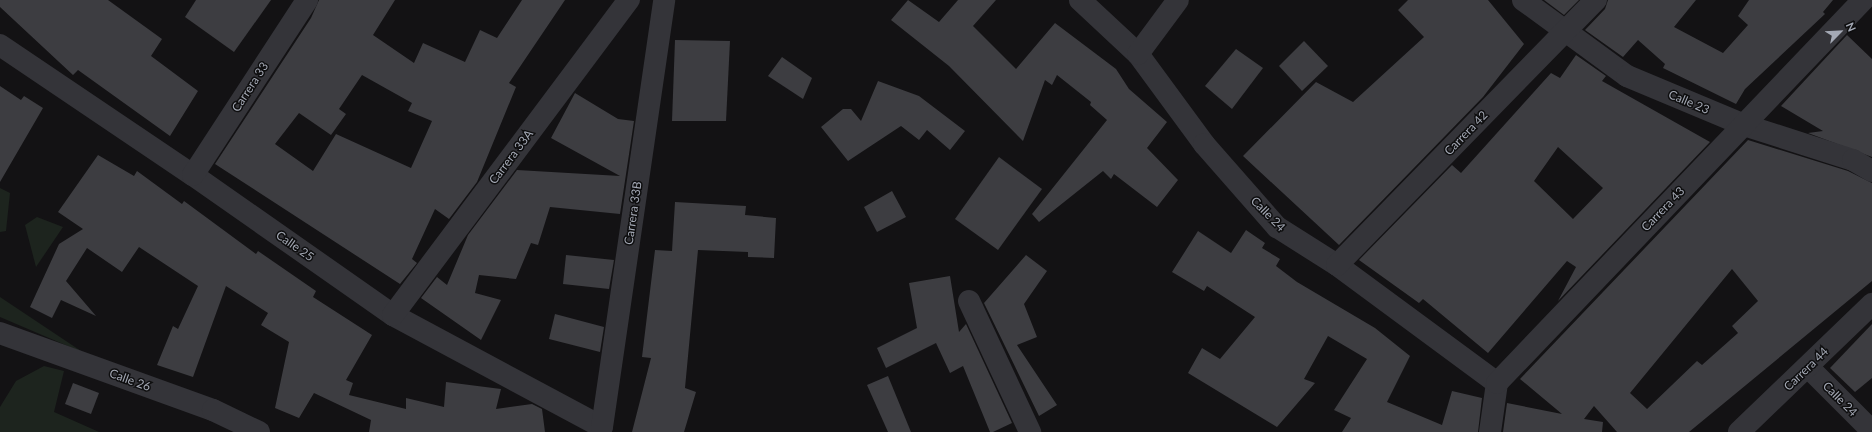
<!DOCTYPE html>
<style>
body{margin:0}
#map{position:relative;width:1872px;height:432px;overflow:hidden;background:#131214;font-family:Lato,sans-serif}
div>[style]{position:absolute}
.green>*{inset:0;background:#1d241e}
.building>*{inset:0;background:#3d3d41}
.minor>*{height:22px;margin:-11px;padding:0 11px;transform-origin:11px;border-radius:11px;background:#343439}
span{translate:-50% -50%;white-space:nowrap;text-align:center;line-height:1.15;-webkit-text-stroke:3px #0e0e0f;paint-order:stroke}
.street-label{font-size:12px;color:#a4a9b5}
.north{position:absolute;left:1820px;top:12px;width:40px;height:40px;-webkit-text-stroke:3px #0e0e0f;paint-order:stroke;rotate:66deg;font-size:11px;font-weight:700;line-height:16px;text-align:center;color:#a4a9b5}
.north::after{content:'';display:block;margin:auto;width:14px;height:18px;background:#a4a9b5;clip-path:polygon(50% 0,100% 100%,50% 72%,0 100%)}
</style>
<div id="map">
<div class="green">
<i style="clip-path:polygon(0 188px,10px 193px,6px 231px,0 232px)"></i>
<i style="clip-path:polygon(37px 217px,63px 227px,36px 267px,25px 225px)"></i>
<i style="clip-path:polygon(0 297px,84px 353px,0 317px)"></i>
<i style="clip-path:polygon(44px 366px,64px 371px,54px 412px,99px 432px,0 432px,0 407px,16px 381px)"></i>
</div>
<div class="building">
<i style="clip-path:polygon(0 0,108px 0,162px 39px,151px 56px,198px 91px,170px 136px,78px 70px,73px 75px,0 7px)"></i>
<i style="clip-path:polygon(196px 0,271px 0,234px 52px,185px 17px)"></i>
<i style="clip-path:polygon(evenodd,319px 0,395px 0,373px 35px,414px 63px,423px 43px,465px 62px,480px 30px,497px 38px,522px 0,565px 0,509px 83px,516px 87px,477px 182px,449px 219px,435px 209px,412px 259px,417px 263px,400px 284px,215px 164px,311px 18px,319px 0,362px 75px,412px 103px,408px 111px,432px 121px,411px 168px,336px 134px,313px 171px,275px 144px,299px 113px,331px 135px,346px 114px,339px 109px,362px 75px)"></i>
<i style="clip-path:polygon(908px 0,939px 22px,958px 0,996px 0,973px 26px,1016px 69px,1055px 23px,1116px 69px,1129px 89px,1167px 122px,1147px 148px,1178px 180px,1157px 207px,1114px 174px,1111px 179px,1103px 171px,1039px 222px,1032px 214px,1107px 120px,1090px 105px,1091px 102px,1057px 75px,1052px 85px,1045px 80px,1023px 141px,949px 66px,891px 20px)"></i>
<i style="clip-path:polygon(1408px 0,1488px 0,1524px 44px,1483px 97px,1339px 245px,1243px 156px,1316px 82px,1353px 102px,1424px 37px,1398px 10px)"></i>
<i style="clip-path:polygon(1544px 0,1579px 0,1564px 15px)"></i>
<i style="clip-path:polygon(1608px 0,1696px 0,1674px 27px,1723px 53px,1748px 25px,1738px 16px,1749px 0,1833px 0,1823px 12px,1825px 14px,1745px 89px,1736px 104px,1663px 68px,1665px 64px,1638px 40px,1623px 57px,1585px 30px,1605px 9px)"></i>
<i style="clip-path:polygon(1847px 35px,1872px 59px,1872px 157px,1808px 133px,1823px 131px,1781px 106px)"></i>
<i style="clip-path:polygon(675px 40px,730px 41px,726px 121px,672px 121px)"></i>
<i style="clip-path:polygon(1304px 41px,1328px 66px,1302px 91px,1279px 66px)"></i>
<i style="clip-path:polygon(1236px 49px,1263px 68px,1232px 109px,1205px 86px)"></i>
<i style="clip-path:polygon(evenodd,1576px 55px,1606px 76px,1602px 81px,1710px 142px,1558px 301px,1576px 267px,1567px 261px,1488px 353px,1423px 299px,1419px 303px,1359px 260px,1452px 165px,1461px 173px,1551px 73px,1560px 78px,1576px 55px,1558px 147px,1603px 188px,1573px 219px,1534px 181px,1558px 147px)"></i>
<i style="clip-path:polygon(782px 57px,812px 78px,803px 99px,768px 76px)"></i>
<i style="clip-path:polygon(878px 81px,919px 96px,965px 131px,950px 150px,927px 130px,919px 140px,901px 126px,848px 161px,821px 127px,843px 109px,851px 109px,861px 121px)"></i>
<i style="clip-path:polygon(0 86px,21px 100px,24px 96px,43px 108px,0 182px)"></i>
<i style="clip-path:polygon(575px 93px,618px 119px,634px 121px,620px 214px,550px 207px,538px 245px,531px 243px,516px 279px,479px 275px,475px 293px,501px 300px,481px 340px,421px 298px,437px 277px,447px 285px,468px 235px,517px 170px,620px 176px,551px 138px)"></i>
<i style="clip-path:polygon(evenodd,1748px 140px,1848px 171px,1872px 183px,1872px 281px,1689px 432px,1617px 432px,1594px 406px,1584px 419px,1603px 422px,1602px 432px,1503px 432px,1507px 403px,1562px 414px,1520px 379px,1748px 140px,1732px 269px,1758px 301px,1732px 326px,1738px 333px,1702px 365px,1697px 361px,1647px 409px,1630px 393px,1732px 269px)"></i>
<i style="clip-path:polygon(98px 155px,134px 176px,137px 171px,182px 204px,184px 201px,256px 254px,258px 251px,316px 291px,313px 297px,372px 335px,346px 380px,353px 383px,349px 395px,406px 409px,406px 398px,444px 407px,446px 382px,501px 389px,496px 409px,532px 404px,542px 409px,545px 432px,369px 432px,371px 420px,314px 393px,299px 418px,275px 408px,289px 342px,261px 325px,268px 313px,226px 286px,193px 377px,157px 365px,173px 326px,178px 329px,198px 286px,139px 247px,122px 272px,87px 248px,66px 281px,96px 316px,61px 300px,52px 318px,30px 307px,59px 244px,83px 229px,58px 212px)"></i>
<i style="clip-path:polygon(999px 157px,1042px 189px,998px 250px,955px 219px)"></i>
<i style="clip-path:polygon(892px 191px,906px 217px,877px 232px,864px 207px)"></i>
<i style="clip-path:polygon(675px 202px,746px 206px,745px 215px,776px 218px,774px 258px,748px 257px,748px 252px,698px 250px,685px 388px,696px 392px,684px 432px,632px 432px,651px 358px,642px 357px,655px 250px,672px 251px)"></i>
<i style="clip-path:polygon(1246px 230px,1265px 243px,1262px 248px,1280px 259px,1276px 266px,1297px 282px,1375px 328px,1410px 356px,1387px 402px,1442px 425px,1452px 391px,1482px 398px,1478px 432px,1342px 432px,1351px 418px,1334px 410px,1367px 359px,1328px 336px,1304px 379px,1315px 383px,1277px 427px,1188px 373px,1202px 348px,1220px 359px,1255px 317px,1207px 286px,1204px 291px,1172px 272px,1198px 231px,1231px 253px)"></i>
<i style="clip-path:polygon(566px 255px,614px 260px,609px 289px,563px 284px)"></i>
<i style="clip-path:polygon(1026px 255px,1047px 271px,1024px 304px,1037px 337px,1017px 345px,1057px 405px,1039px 416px,984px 303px)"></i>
<i style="clip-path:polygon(950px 276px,959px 332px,966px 324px,1012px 423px,993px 432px,990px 432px,963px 366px,950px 373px,936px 343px,886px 368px,877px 348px,917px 328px,909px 283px)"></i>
<i style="clip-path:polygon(555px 314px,604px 327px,600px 352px,549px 339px)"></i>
<i style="clip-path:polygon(1872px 324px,1872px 378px,1855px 392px,1830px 368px)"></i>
<i style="clip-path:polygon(888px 376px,911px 432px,888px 432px,867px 385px)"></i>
<i style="clip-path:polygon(73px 383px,99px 393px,91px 414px,65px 404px)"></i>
</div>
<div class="minor">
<i style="left:1080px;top:0;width:79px;rotate:43deg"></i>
<i style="left:1138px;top:54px;width:112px;rotate:53.7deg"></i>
<i style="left:1204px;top:144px;width:111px;rotate:48.7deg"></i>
<i style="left:1277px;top:227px;width:71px;rotate:32.3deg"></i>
<i style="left:1337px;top:265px;width:199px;rotate:36.4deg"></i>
<i style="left:1523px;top:0;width:129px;rotate:36.2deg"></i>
<i style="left:1627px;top:76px;width:127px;rotate:22.7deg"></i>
<i style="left:1744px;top:125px;width:114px;rotate:17.8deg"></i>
<i style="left:1853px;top:160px;width:22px;rotate:30deg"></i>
<i style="left:0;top:45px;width:233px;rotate:34deg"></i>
<i style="left:193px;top:175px;width:244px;rotate:35deg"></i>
<i style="left:393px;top:315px;width:237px;rotate:28.2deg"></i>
<i style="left:1138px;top:54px;width:67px;rotate:-53.5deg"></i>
<i style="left:193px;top:175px;width:209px;rotate:-56.9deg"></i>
<i style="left:1337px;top:265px;width:371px;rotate:-45.7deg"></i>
<i style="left:969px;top:301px;width:145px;rotate:65deg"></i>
<i style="left:393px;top:315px;width:394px;rotate:-53.2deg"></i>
<i style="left:0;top:333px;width:226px;rotate:19.9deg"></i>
<i style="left:213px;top:410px;width:51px;rotate:25.6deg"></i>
<i style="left:1809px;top:368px;width:89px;rotate:45deg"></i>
<i style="left:602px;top:427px;width:431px;rotate:-81.7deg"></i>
<i style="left:1490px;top:432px;width:49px;rotate:-81.9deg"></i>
<i style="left:1497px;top:383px;width:530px;rotate:-46.3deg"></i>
<i style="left:1739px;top:432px;width:185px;rotate:-43.9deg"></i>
</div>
<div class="street-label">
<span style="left:250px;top:87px;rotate:-57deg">Carrera 33</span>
<span style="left:1689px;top:102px;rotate:23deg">Calle 23</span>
<span style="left:1466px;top:133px;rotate:-46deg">Carrera 42</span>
<span style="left:511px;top:157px;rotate:-53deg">Carrera 33A</span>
<span style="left:1663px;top:209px;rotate:-46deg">Carrera 43</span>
<span style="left:633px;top:213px;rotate:-82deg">Carrera 33B</span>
<span style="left:1268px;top:214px;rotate:45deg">Calle 24</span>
<span style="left:295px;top:246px;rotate:35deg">Calle 25</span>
<span style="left:1806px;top:369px;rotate:-44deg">Carrera 44</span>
<span style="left:130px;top:380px;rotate:20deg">Calle 26</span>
<span style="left:1840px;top:399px;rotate:45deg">Calle 24</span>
</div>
<div class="north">N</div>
</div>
